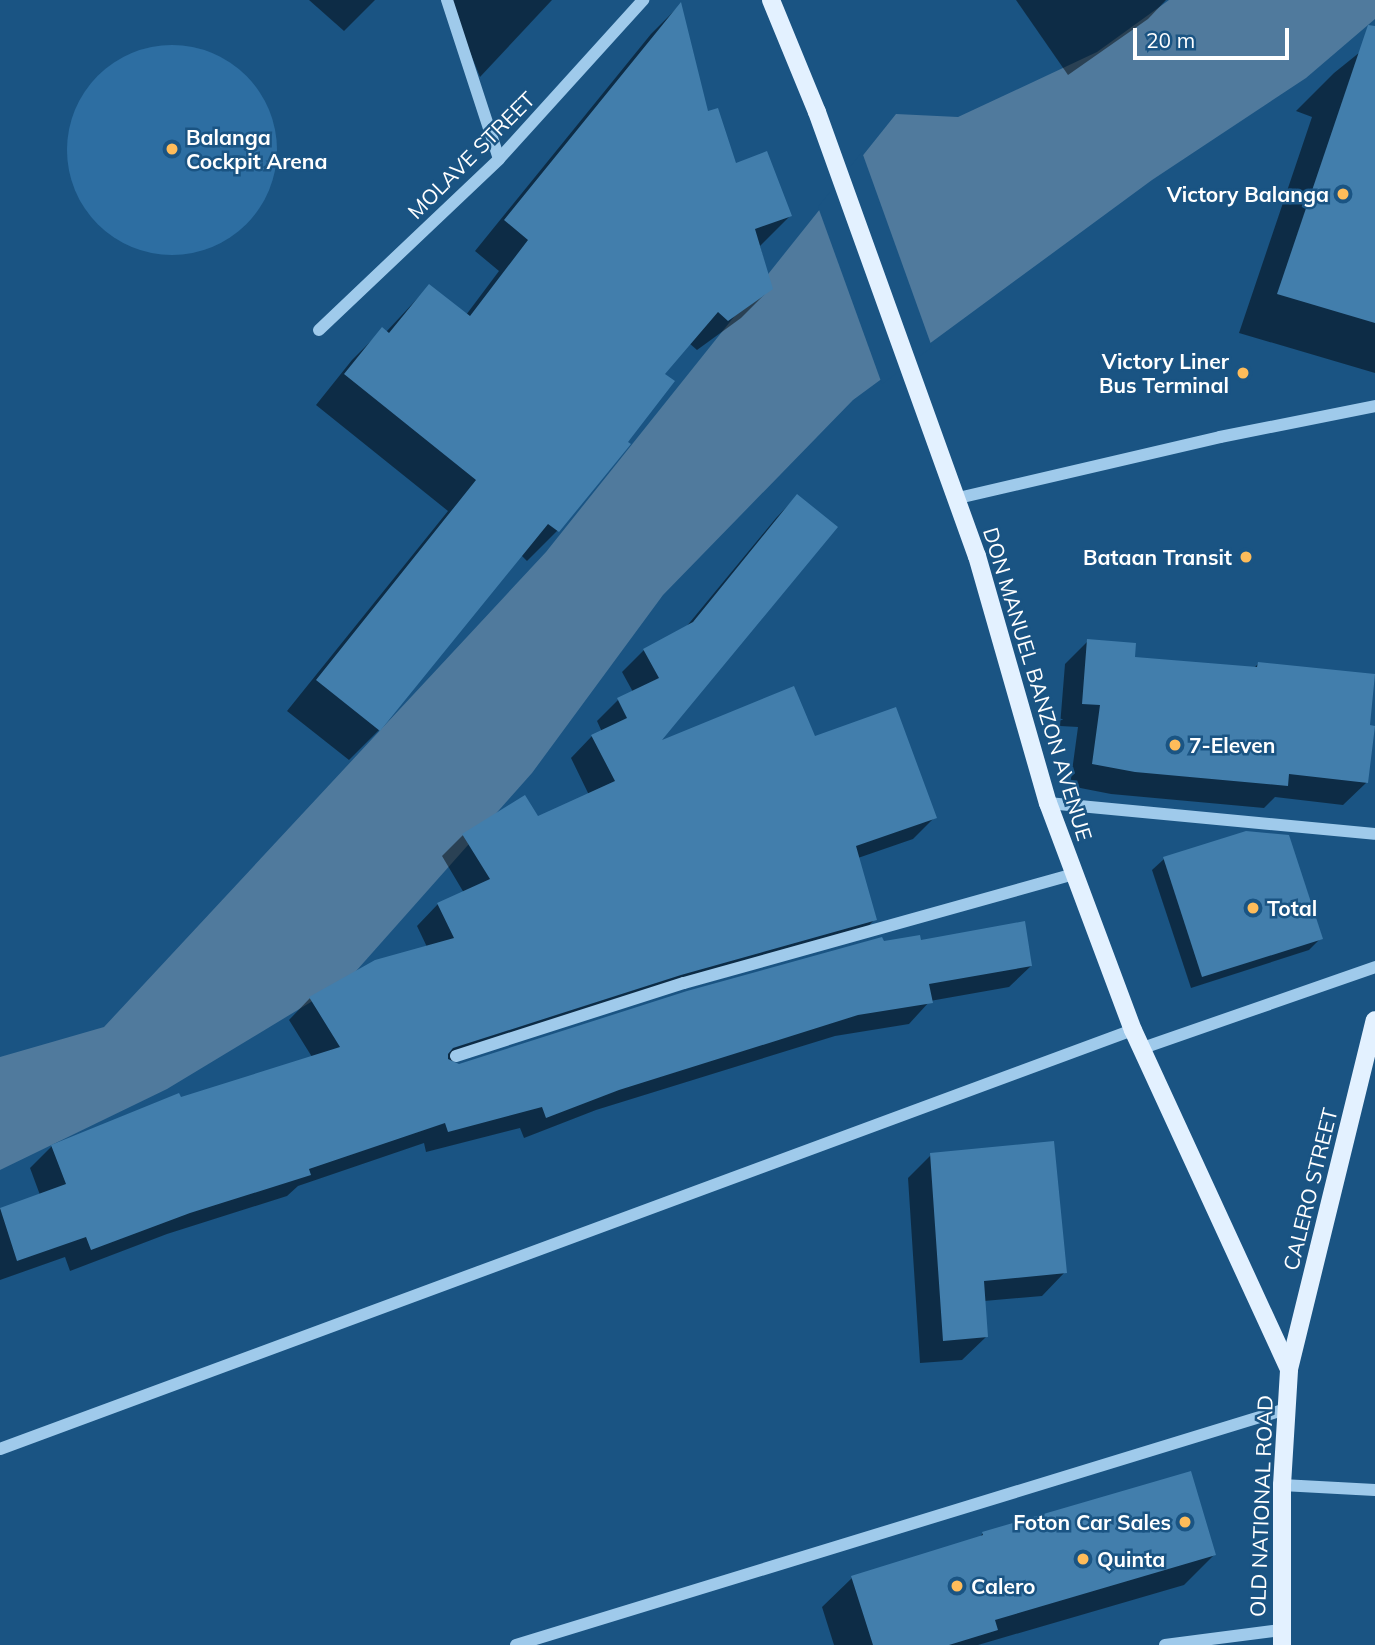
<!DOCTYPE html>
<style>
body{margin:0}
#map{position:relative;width:1375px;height:1645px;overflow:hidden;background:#1a5483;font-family:Mulish,sans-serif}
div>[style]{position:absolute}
.green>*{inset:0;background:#2d6ea2}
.round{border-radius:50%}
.water>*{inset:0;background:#507a9d}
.pier>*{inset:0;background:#1a5483}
.shadow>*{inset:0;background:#0007}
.building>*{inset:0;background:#427eac}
.minor>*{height:12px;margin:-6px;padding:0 6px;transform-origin:6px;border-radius:6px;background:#9fcaeb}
.major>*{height:18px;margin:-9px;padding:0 9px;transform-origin:9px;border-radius:9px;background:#e3f1ff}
.dots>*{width:19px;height:19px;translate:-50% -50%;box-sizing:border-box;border:4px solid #1a5483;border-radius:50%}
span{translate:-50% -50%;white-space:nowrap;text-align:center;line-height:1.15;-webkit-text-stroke:5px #1a5483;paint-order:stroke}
.poi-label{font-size:21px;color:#fff;font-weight:700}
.left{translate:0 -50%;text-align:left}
.right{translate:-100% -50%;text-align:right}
.street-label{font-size:21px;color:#fff}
.scale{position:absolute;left:1133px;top:28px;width:156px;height:32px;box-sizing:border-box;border:4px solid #fff;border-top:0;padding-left:9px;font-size:21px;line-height:24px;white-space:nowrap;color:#fff;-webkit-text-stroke:5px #1a5483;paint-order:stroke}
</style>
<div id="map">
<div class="green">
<i class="round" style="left:67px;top:45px;width:210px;height:210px"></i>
</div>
<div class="water">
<i style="clip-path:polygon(1169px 0,1375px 0,1375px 19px,1306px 78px,1152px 180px,853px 400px,663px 595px,532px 773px,349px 979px,167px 1089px,0 1170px,0 1057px,104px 1027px,546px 552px,896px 114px,958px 117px,1097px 52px)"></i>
</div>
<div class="pier">
<i style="clip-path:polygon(862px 152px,932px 347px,882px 384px,818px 207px)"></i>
</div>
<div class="shadow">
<i style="clip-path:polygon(309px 0,375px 0,344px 31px)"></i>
<i style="clip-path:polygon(449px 0,552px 0,480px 77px)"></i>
<i style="clip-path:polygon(1016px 0,1166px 0,1148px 19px,1068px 75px)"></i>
<i style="clip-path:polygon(680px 5px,707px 113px,735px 165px,790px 216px,760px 246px,771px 288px,741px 318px,697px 350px,689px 343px,662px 374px,557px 531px,527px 561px,521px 555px,379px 730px,349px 760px,287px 711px,448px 511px,316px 405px,352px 360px,382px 330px,386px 332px,429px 286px,466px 315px,499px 271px,475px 251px,651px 34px)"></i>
<i style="clip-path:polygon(1375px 40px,1375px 373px,1239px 333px,1312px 117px,1296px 111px,1334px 73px)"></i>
<i style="clip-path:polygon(797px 496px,656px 745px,814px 738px,935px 817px,913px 839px,858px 858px,875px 919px,854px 941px,658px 996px,450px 1062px,459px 1066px,882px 943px,920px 942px,1031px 966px,1009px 987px,930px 1001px,909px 1024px,835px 1036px,596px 1110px,524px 1138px,520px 1128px,426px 1152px,424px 1143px,298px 1186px,287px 1196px,167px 1234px,70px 1271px,65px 1257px,0 1280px,0 1209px,40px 1195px,30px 1168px,52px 1146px,180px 1099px,312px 1057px,289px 1020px,310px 998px,427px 947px,417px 926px,438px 904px,464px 893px,442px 856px,463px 835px,537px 818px,589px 795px,571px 758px,592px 736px,602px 732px,597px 721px,618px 700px,633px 692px,622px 672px,644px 650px,686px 627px,776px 518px)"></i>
<i style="clip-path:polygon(1088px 641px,1133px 659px,1254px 668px,1258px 664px,1368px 727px,1366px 783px,1343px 805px,1275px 797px,1264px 808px,1111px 794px,1070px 786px,1078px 727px,1060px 726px,1065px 664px)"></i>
<i style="clip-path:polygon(1164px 859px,1321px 938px,1309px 950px,1191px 988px,1152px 870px)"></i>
<i style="clip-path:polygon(931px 1155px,1065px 1272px,1042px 1296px,984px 1301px,986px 1337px,962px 1360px,920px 1363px,908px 1178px)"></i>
<i style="clip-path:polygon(983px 1533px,1214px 1555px,1184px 1585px,978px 1645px,834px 1645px,822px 1607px,852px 1578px,979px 1538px)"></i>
</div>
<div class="building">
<i style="clip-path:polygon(681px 2px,708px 111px,718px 108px,736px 163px,767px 151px,792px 216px,755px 229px,773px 289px,728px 321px,718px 312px,665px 374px,675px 381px,628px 442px,631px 444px,559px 532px,548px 524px,380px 731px,316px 680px,476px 480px,344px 374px,382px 327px,389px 333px,429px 284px,470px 316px,528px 240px,504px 220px)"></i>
<i style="clip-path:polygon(1368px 25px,1375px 26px,1375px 323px,1277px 294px)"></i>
<i style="clip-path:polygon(797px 494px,838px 527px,662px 740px,794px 686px,815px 736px,896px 707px,937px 818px,856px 846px,877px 920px,681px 975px,453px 1048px,448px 1054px,448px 1059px,459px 1064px,687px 991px,882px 937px,884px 941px,920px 935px,921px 940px,1025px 921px,1032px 966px,929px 984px,933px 1003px,858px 1015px,619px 1090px,546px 1118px,542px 1107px,448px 1132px,445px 1123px,309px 1169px,311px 1175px,190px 1213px,91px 1250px,86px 1237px,17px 1261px,0 1208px,66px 1184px,51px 1145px,179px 1093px,181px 1097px,340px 1047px,309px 997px,375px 960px,454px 938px,437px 903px,490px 879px,462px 834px,525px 795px,538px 816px,615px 781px,591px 735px,627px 718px,617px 698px,659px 678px,643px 649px,693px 622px)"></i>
<i style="clip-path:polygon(1087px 639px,1136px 643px,1135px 657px,1257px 667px,1258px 662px,1375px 674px,1370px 725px,1375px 726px,1368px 783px,1289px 774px,1288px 786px,1135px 772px,1092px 764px,1100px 705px,1082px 704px)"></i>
<i style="clip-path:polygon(1246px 831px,1289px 835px,1323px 939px,1202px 977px,1163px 857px)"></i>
<i style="clip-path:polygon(1054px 1141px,1067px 1273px,984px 1281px,988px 1337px,943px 1341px,930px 1153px)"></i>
<i style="clip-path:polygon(1191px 1471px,1216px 1555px,995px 1620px,998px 1630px,949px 1645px,873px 1645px,851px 1576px,983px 1535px,982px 1532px)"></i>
</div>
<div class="minor">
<i style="left:447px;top:0;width:167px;rotate:71.9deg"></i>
<i style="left:319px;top:330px;width:248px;rotate:-43.5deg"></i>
<i style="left:499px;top:159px;width:215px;rotate:-47.8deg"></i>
<i style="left:954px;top:499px;width:273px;rotate:-13.1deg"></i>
<i style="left:1220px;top:437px;width:158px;rotate:-11.3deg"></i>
<i style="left:1048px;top:803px;width:328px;rotate:5.4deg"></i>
<i style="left:1140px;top:1049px;width:249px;rotate:-19.2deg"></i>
<i style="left:456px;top:1056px;width:239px;rotate:-17.8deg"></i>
<i style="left:684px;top:983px;width:405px;rotate:-15.6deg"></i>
<i style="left:0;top:1449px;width:1208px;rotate:-20.3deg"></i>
<i style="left:1282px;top:1485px;width:93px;rotate:3.1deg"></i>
<i style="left:516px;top:1645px;width:805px;rotate:-17.04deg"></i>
<i style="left:1165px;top:1645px;width:117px;rotate:-7.4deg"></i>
</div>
<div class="major">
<i style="left:771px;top:0;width:121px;rotate:67.7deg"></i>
<i style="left:817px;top:112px;width:472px;rotate:70.2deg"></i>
<i style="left:977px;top:556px;width:257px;rotate:74deg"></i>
<i style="left:1048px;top:803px;width:242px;rotate:69.5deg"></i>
<i style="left:1133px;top:1030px;width:373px;rotate:65.3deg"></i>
<i style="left:1282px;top:1645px;width:160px;rotate:-90deg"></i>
<i style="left:1282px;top:1485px;width:116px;rotate:-86.5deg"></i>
<i style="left:1289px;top:1369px;width:359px;rotate:-76.2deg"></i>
</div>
<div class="dots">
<i style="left:172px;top:149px;background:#febc5a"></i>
<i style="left:1343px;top:194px;background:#febc5a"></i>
<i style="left:1243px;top:373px;background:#febc5a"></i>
<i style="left:1246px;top:557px;background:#febc5a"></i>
<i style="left:1175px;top:745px;background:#febc5a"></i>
<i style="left:1253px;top:908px;background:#febc5a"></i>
<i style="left:1185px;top:1522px;background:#febc5a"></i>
<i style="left:1083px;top:1559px;background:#febc5a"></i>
<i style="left:957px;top:1586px;background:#febc5a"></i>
</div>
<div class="poi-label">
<span class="left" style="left:186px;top:149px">Balanga<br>Cockpit Arena</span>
<span class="right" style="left:1329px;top:194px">Victory Balanga</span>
<span class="right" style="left:1229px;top:373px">Victory Liner<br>Bus Terminal</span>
<span class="right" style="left:1232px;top:557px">Bataan Transit</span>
<span class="left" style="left:1189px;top:745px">7-Eleven</span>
<span class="left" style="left:1267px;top:908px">Total</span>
<span class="right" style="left:1171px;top:1522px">Foton Car Sales</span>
<span class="left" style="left:1097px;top:1559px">Quinta</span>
<span class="left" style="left:971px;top:1586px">Calero</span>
</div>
<div class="street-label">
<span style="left:471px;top:155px;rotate:-45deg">MOLAVE STREET</span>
<span style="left:1038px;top:684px;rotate:73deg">DON MANUEL BANZON AVENUE</span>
<span style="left:1310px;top:1189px;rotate:-76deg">CALERO STREET</span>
<span style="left:1261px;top:1506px;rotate:-88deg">OLD NATIONAL ROAD</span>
</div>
<div class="scale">20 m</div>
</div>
